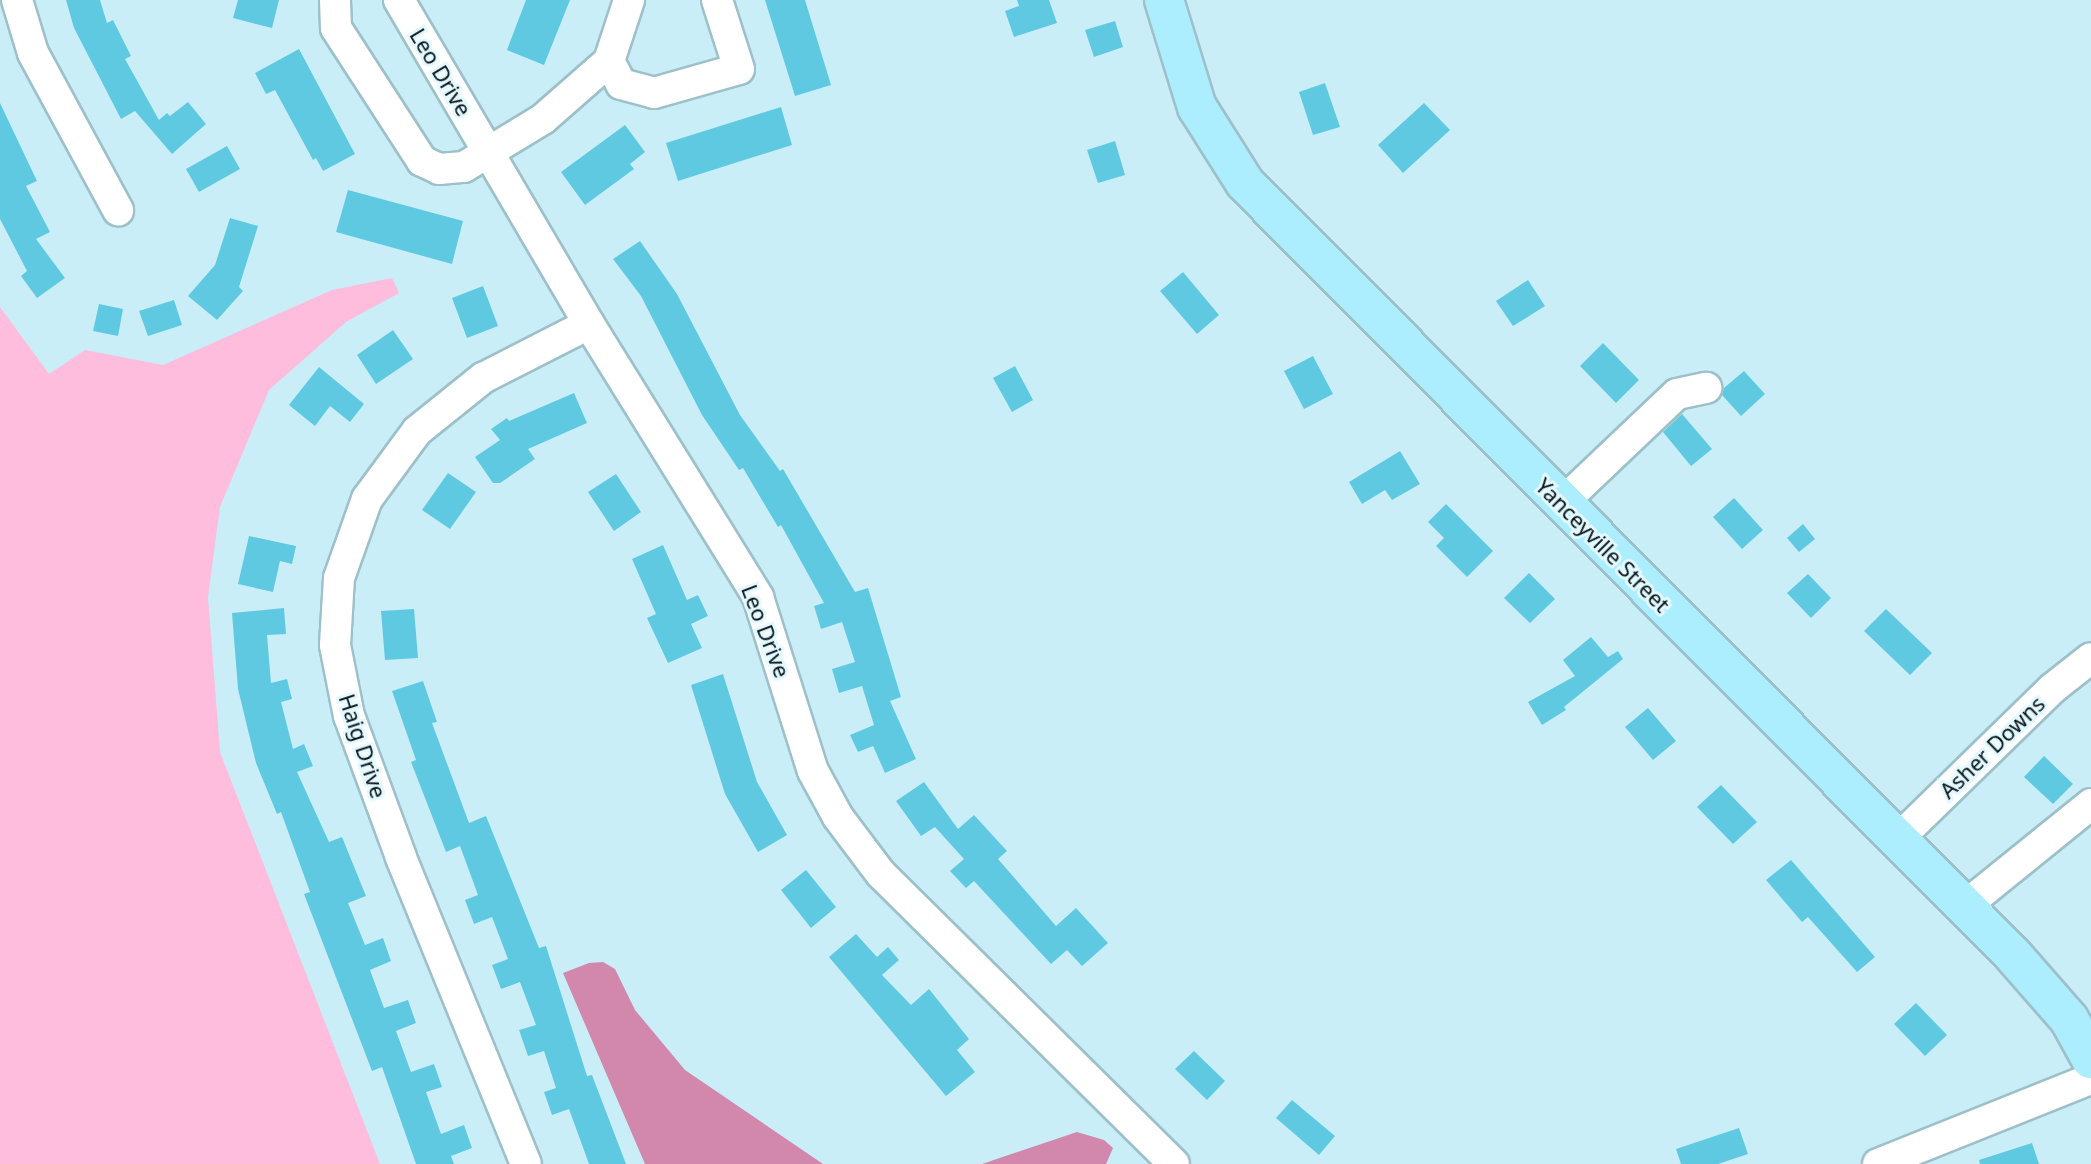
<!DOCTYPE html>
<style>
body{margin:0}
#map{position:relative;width:2091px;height:1164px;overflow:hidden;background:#caeef8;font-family:"Noto Sans",sans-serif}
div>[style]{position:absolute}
.green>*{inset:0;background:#febddc}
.water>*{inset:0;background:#d287ad}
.building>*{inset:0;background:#5fc9e2}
.roads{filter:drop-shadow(2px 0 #9dc0c9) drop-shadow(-2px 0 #9dc0c9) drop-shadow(0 2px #9dc0c9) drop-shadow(0 -2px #9dc0c9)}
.minor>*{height:30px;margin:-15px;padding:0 15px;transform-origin:15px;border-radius:15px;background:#fff}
.major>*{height:38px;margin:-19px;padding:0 19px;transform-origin:19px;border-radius:19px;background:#aceefd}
span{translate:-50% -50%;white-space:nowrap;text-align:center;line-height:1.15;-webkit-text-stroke:6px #e3f9ff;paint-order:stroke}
.street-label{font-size:22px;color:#061216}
</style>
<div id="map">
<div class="green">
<i style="clip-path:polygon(392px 278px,399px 293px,346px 322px,269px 390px,220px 507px,208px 597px,220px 752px,380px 1164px,0 1164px,0 307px,49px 374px,85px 350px,163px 365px,332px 290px)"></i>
</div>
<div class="water">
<i style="clip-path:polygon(603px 962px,615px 969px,635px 1010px,685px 1070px,823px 1164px,645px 1164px,563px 973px,589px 963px)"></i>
<i style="clip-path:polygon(1077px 1132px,1104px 1140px,1113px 1148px,1106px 1164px,982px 1164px)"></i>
</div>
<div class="building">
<i style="clip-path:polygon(66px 0,100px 0,107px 23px,113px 20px,131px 56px,125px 59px,159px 120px,167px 113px,170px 116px,188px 102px,206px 124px,172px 154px,135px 111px,121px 119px,74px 28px)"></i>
<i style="clip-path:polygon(238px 0,279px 0,272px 28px,233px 18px)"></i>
<i style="clip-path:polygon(526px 0,570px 0,544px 65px,507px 50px)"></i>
<i style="clip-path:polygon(765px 0,805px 0,831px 85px,795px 96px)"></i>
<i style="clip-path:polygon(1017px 0,1049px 0,1057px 23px,1014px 37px,1005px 11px,1019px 6px)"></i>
<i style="clip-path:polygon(1115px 21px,1123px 47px,1094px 57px,1085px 30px)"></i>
<i style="clip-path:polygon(299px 49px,355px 154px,323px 171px,316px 158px,313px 160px,275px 90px,266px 94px,255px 73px)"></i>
<i style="clip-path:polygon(1325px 83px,1340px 127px,1313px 135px,1299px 92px)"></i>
<i style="clip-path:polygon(0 103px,37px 181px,26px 186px,50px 232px,36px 239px,65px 278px,37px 298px,21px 276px,27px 271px,0 219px)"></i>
<i style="clip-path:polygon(1424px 103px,1450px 130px,1403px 173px,1378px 145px)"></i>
<i style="clip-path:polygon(781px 107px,792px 145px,678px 181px,666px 143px)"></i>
<i style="clip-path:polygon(625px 125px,645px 152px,630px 164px,634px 169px,585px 205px,561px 172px)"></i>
<i style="clip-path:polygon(1115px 141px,1125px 175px,1098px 183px,1087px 150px)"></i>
<i style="clip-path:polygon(227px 146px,240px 169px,199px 192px,186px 169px)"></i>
<i style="clip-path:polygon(348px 190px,463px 221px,452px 264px,336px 232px)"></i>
<i style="clip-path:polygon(230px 218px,258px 226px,239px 287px,243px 291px,217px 320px,188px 296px,215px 265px)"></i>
<i style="clip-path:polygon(640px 241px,677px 294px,740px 415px,780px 471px,783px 469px,855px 592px,868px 588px,901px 697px,890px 701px,916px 759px,885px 773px,873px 746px,858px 752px,850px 735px,874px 725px,862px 686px,839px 693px,832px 669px,855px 662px,842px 622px,821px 629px,814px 606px,824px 603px,781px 525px,778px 527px,743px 468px,739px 470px,702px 415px,641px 296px,613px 259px)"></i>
<i style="clip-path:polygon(1183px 272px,1219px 315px,1197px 334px,1160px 291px)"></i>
<i style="clip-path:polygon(1528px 280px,1545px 306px,1513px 326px,1496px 301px)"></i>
<i style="clip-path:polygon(483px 286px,498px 326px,467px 338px,452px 298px)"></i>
<i style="clip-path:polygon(174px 300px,182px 325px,148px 336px,139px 311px)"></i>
<i style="clip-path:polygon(99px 304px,123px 309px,118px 336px,93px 331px)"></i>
<i style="clip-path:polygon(393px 330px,413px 359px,376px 384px,357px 355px)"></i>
<i style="clip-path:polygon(1603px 343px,1639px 380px,1616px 403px,1580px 366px)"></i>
<i style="clip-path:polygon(1313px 356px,1333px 394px,1304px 409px,1284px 371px)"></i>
<i style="clip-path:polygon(1015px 366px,1033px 400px,1012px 412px,993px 378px)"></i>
<i style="clip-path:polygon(319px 367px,364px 404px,350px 422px,330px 406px,315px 426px,289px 405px)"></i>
<i style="clip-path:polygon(1744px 371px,1765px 394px,1741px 416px,1722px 395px,1724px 388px)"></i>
<i style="clip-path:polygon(574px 393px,587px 423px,528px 449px,535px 459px,500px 483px,493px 483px,475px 457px,500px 440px,491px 429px,507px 418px,509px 421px)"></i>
<i style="clip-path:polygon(1682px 414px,1712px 449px,1691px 466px,1663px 432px)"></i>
<i style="clip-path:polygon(1400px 451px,1420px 484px,1392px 500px,1385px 490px,1362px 504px,1349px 482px)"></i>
<i style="clip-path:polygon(448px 473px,476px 492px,450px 529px,422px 510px)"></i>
<i style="clip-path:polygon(616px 474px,641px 512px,614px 531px,588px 492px)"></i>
<i style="clip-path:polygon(1734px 498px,1763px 530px,1742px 549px,1713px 517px)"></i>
<i style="clip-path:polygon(1446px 504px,1493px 551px,1467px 577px,1436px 546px,1444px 538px,1428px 522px)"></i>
<i style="clip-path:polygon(1803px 524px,1815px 539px,1799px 552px,1787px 538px)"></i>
<i style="clip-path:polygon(249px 536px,296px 546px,292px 564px,280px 561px,273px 592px,238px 584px)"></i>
<i style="clip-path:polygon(663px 545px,687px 600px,698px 595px,708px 616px,691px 624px,702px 648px,668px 663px,647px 618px,656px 614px,632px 559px)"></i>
<i style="clip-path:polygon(1529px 573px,1555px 599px,1530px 623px,1504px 598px)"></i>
<i style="clip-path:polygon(1808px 574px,1831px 598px,1811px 618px,1787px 593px)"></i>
<i style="clip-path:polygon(284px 608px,286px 634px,267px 635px,271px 683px,287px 679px,292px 699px,281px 702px,293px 749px,304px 744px,313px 766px,297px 772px,329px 842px,342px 837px,366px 896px,348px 903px,365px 945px,383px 938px,391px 961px,370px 970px,384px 1008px,408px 1000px,416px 1023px,396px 1031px,411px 1072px,434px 1064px,442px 1087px,426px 1092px,441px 1134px,464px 1125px,472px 1148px,451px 1156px,454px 1164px,416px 1164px,382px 1067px,372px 1071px,304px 894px,310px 892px,281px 812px,277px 814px,256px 763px,238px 689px,232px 613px)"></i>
<i style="clip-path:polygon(414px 609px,418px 658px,385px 660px,381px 611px)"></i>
<i style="clip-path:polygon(1886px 609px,1932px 653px,1910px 675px,1864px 631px)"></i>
<i style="clip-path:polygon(1591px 637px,1608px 657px,1618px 651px,1623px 659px,1564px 707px,1566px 710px,1542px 725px,1528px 702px,1575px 676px,1563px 660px)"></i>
<i style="clip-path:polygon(723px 674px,757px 782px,787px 835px,758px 852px,725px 794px,691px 685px)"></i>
<i style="clip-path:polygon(423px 681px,437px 722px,432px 723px,469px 823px,486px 816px,539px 948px,546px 946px,587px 1076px,592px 1075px,626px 1164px,589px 1164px,569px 1109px,552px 1115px,544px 1092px,556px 1088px,544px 1051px,528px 1056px,519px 1030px,536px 1025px,520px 982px,501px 989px,492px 965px,508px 959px,492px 917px,474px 924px,465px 900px,478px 895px,460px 846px,446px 852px,411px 762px,416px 760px,392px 691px)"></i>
<i style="clip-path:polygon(1648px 708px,1676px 741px,1653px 760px,1625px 727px)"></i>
<i style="clip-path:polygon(2044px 756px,2073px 784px,2053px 804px,2024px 777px)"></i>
<i style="clip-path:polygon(924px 782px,958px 829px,974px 815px,1007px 851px,998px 859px,1056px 926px,1076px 908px,1108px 943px,1082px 966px,1067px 950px,1051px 964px,974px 881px,966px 888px,950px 871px,964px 859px,935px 827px,921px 836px,896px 801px)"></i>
<i style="clip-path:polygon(1721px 785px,1757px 822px,1733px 844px,1697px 807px)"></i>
<i style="clip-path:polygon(1791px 860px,1875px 957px,1857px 972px,1808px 917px,1802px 922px,1766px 880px)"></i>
<i style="clip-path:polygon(806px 870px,836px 907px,811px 928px,781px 890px)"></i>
<i style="clip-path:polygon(856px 934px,877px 957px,888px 947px,899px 960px,882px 975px,911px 1005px,929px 989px,969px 1039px,957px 1050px,975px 1072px,946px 1096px,829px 957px)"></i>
<i style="clip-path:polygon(1916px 1003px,1947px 1035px,1925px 1056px,1894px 1024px)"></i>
<i style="clip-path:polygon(1194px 1051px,1225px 1081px,1207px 1100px,1175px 1069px)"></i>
<i style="clip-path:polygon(1292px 1100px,1335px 1136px,1319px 1155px,1276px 1118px)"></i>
<i style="clip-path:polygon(1739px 1128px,1748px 1154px,1718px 1164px,1681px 1164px,1676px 1149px)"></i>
<i style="clip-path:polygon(2032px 1143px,2039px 1164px,1980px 1164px,1979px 1160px)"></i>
</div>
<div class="roads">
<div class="minor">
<i style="left:17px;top:0;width:55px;rotate:73.2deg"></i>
<i style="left:33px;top:53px;width:179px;rotate:61.6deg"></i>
<i style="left:335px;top:0;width:28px;rotate:88deg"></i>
<i style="left:336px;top:28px;width:158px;rotate:57.1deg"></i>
<i style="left:422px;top:161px;width:19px;rotate:25deg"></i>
<i style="left:439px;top:169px;width:25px;rotate:-5deg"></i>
<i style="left:464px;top:167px;width:92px;rotate:-31.3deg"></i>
<i style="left:543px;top:119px;width:88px;rotate:-41.3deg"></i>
<i style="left:609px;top:61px;width:64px;rotate:-71.8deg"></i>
<i style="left:399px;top:0;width:376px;rotate:59.6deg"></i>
<i style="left:589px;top:324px;width:321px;rotate:58.2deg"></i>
<i style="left:758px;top:597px;width:182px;rotate:72.5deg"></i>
<i style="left:813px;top:771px;width:52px;rotate:61.5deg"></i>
<i style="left:838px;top:817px;width:71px;rotate:53deg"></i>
<i style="left:881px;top:874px;width:412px;rotate:44.7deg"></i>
<i style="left:609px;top:61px;width:26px;rotate:62deg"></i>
<i style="left:621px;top:84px;width:34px;rotate:15deg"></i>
<i style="left:654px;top:93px;width:88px;rotate:-15.8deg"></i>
<i style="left:739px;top:69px;width:72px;rotate:-107.7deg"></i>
<i style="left:1562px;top:503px;width:158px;rotate:-43.5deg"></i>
<i style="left:1677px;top:394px;width:30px;rotate:-12deg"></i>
<i style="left:1898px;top:839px;width:216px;rotate:-44.3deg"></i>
<i style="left:2053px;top:688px;width:48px;rotate:-38.3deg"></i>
<i style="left:1965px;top:906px;width:162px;rotate:-39deg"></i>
<i style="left:526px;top:1164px;width:331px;rotate:-112.2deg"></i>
<i style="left:401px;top:857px;width:150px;rotate:-110.2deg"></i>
<i style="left:349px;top:716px;width:72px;rotate:-101.2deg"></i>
<i style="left:335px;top:645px;width:67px;rotate:-86.6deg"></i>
<i style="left:339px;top:578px;width:84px;rotate:-70.5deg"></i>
<i style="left:367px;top:499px;width:84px;rotate:-53.7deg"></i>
<i style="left:417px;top:431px;width:85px;rotate:-38.8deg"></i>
<i style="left:483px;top:378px;width:119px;rotate:-27deg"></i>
<i style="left:1878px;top:1164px;width:229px;rotate:-21.8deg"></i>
</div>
<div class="major">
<i style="left:1164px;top:0;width:112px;rotate:72.9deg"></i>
<i style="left:1197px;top:107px;width:90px;rotate:57.7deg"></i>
<i style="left:1245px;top:183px;width:1088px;rotate:45.15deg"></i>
<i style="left:2012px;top:954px;width:86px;rotate:48.8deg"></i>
<i style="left:2069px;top:1019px;width:46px;rotate:61.2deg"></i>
</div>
</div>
<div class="street-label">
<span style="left:441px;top:72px;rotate:59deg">Leo Drive</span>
<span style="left:1603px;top:545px;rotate:45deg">Yanceyville Street</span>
<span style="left:766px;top:631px;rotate:69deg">Leo Drive</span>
<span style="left:363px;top:746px;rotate:72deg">Haig Drive</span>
<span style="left:1992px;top:747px;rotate:-44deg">Asher Downs</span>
</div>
</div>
